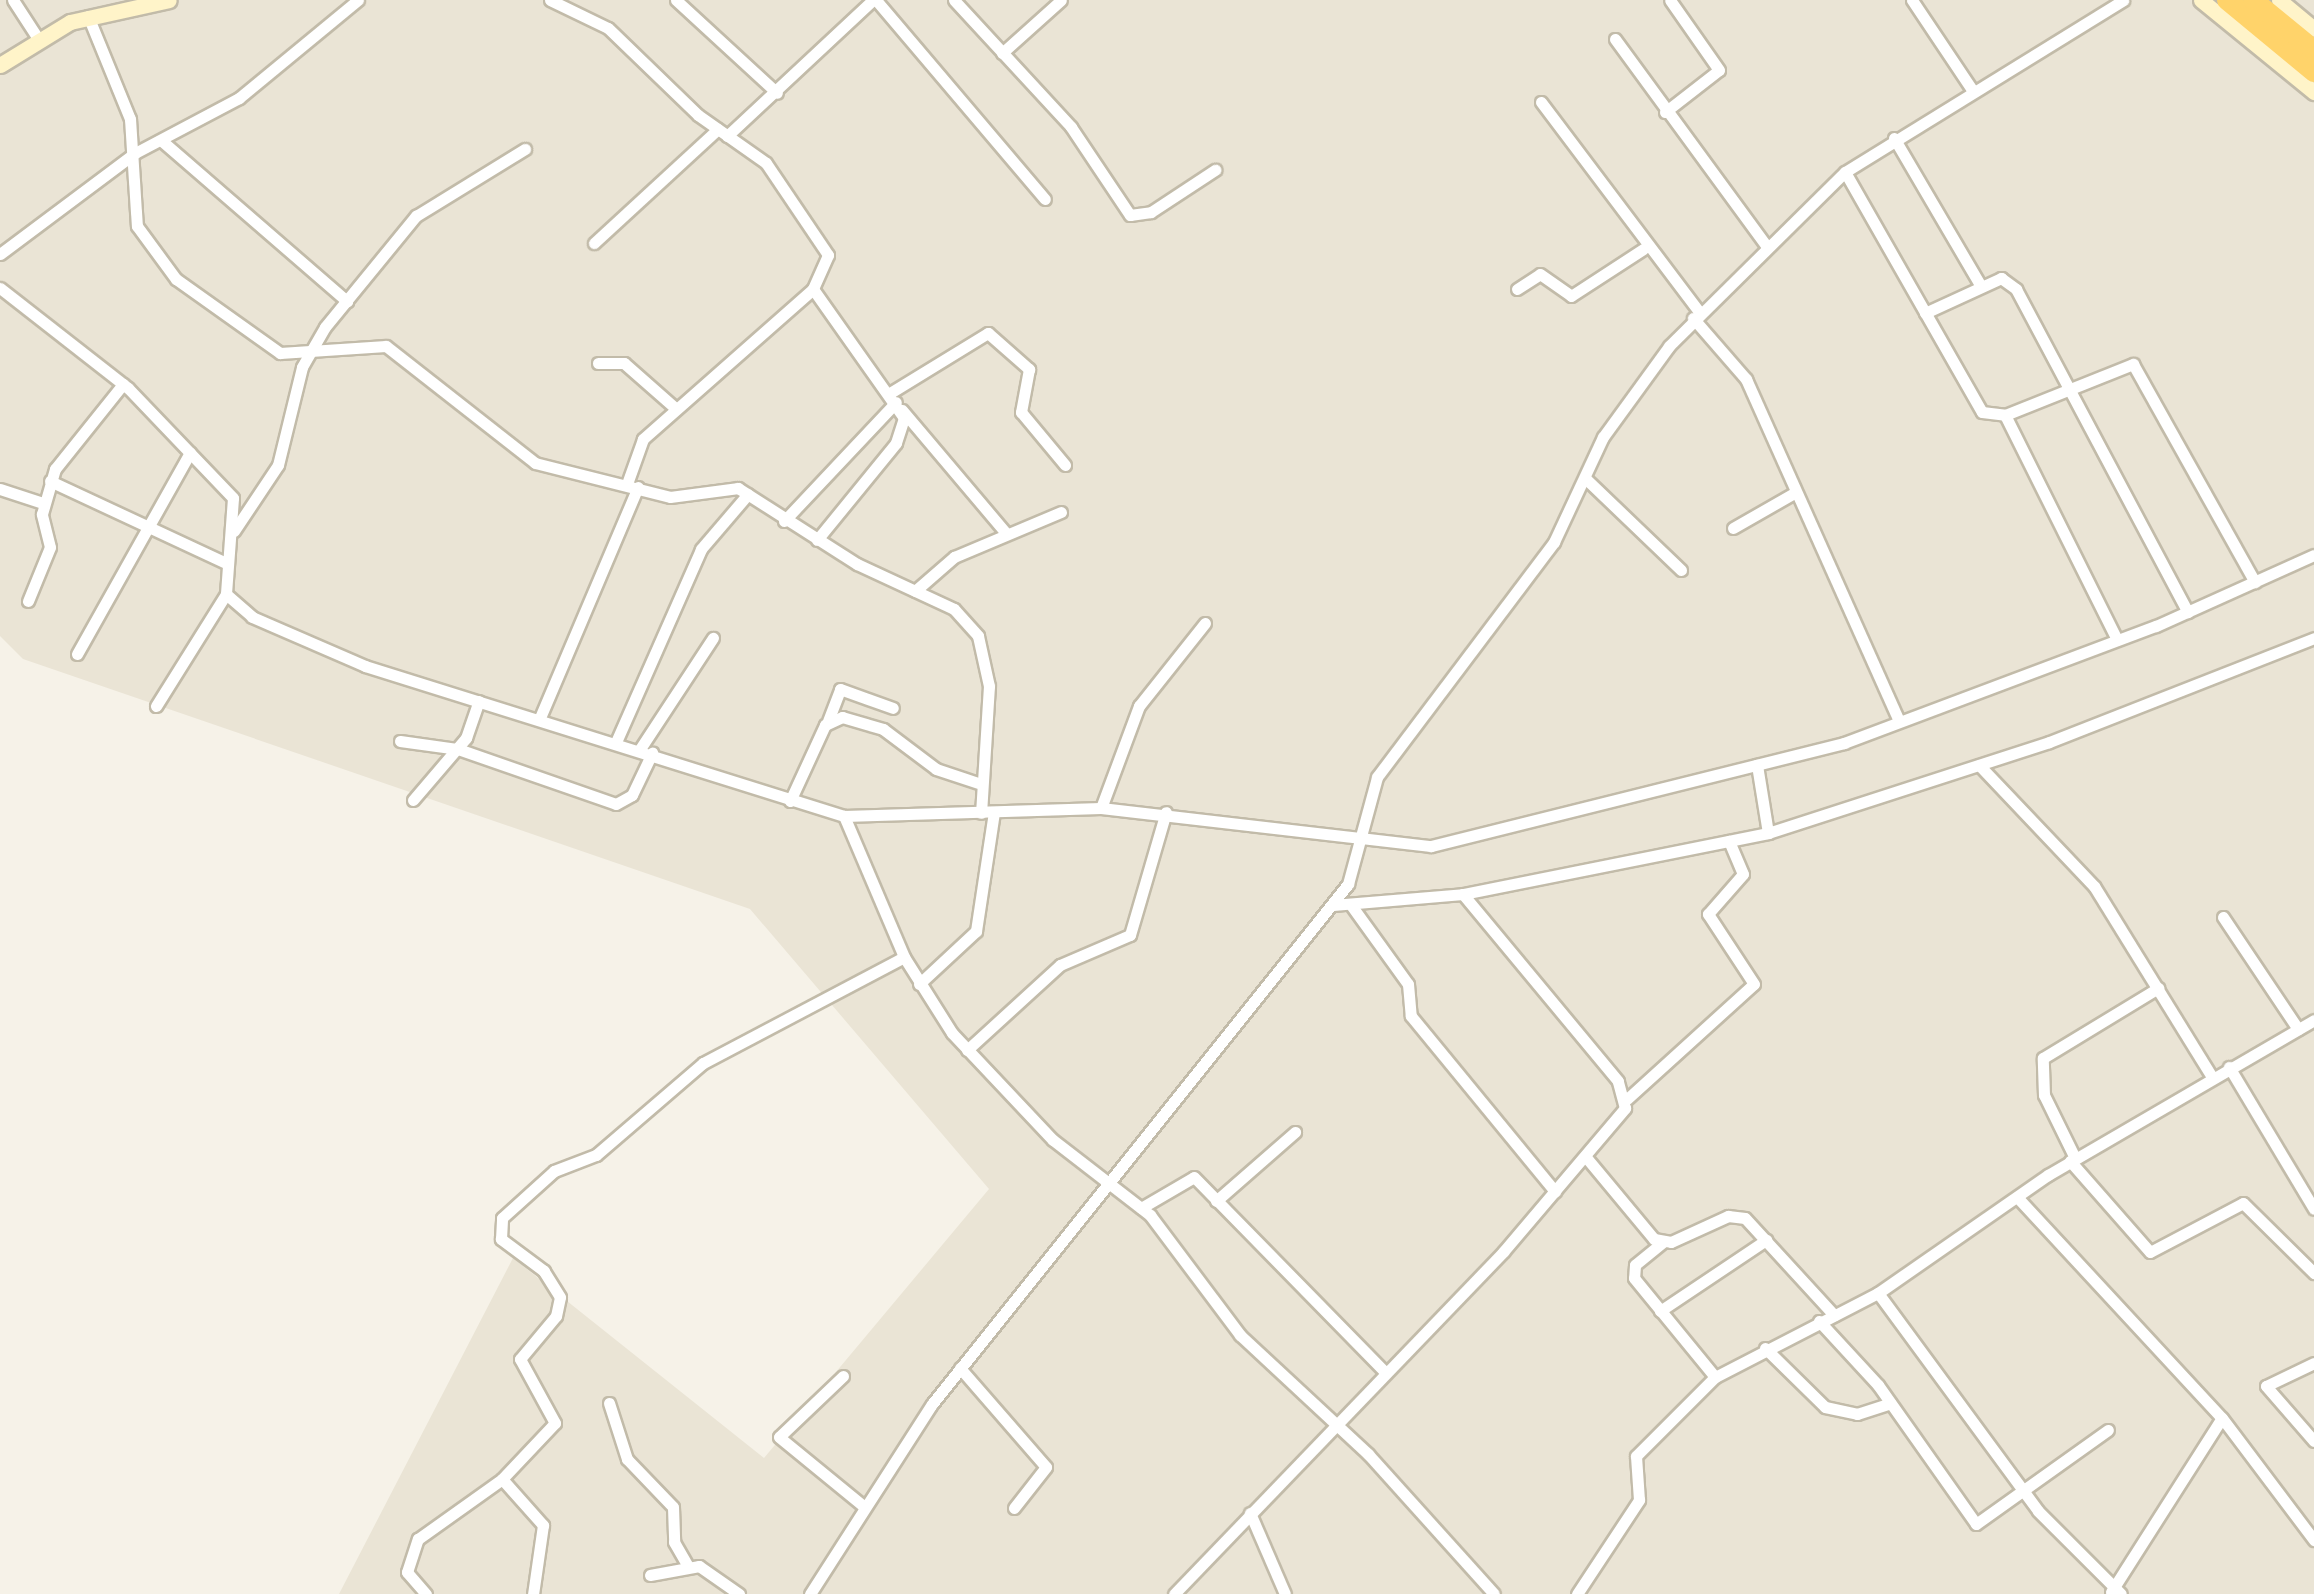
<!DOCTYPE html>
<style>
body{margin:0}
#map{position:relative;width:2314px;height:1594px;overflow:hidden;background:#f6f2e8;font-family:Jost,sans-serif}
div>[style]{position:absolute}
.residential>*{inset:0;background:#eae4d5}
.roads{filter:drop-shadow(2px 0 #c2bba9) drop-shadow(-2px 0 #c2bba9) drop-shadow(0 2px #c2bba9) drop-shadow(0 -2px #c2bba9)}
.street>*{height:11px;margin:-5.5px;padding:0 5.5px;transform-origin:5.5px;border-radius:5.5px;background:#fff}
.secondary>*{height:15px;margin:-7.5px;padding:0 7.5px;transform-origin:7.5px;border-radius:7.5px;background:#fff4c9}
.highway>*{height:20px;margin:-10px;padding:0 10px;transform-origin:10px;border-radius:10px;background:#ffd36a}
span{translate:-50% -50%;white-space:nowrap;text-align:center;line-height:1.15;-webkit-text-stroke:10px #fff;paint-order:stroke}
</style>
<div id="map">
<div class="residential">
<i style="clip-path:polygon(0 0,2314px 0,2314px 1594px,339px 1594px,513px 1258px,764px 1458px,989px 1189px,750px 909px,23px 659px,0 636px)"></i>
</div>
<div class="roads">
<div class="street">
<i style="left:13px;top:0;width:48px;rotate:57deg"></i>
<i style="left:550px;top:0;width:64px;rotate:25.8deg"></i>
<i style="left:608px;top:28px;width:125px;rotate:44deg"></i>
<i style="left:698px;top:115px;width:83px;rotate:35.2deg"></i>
<i style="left:766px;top:163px;width:111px;rotate:56deg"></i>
<i style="left:828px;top:255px;width:37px;rotate:114deg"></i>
<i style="left:813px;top:289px;width:227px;rotate:138.6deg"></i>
<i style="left:643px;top:439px;width:48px;rotate:109.6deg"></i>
<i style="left:676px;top:0;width:137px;rotate:42.6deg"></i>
<i style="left:876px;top:0;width:261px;rotate:49.7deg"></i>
<i style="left:954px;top:0;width:173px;rotate:47.3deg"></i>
<i style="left:1071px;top:127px;width:106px;rotate:56.2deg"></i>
<i style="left:1130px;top:215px;width:21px;rotate:-8deg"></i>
<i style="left:1151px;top:212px;width:77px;rotate:-33.3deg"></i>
<i style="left:1912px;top:0;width:106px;rotate:56.2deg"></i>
<i style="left:88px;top:16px;width:111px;rotate:67.8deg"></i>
<i style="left:130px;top:119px;width:107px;rotate:86.3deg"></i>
<i style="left:137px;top:226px;width:66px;rotate:53.7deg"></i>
<i style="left:176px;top:279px;width:128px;rotate:35.4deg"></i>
<i style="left:280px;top:353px;width:106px;rotate:-3.8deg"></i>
<i style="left:386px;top:346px;width:189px;rotate:38.1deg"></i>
<i style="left:535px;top:463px;width:139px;rotate:14.1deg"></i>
<i style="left:670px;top:497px;width:69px;rotate:-7.5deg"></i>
<i style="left:738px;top:488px;width:141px;rotate:32.6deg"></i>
<i style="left:857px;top:564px;width:107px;rotate:24.9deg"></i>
<i style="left:954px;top:609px;width:36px;rotate:48deg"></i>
<i style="left:978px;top:636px;width:51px;rotate:77.6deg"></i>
<i style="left:989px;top:686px;width:127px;rotate:93.6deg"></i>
<i style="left:1615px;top:39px;width:258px;rotate:53.8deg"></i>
<i style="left:1002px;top:53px;width:79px;rotate:-41.9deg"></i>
<i style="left:1541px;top:102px;width:263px;rotate:53deg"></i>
<i style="left:1665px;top:112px;width:68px;rotate:-37.9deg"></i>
<i style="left:1719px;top:70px;width:85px;rotate:-125deg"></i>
<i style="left:727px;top:136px;width:200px;rotate:-43deg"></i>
<i style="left:1894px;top:138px;width:172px;rotate:59.6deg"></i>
<i style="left:162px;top:141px;width:245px;rotate:40.9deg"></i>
<i style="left:1845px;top:172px;width:276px;rotate:60.3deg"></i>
<i style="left:1982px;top:412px;width:23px;rotate:7deg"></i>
<i style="left:2005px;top:415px;width:138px;rotate:-21.7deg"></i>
<i style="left:2133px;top:364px;width:250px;rotate:60.8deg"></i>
<i style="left:594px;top:243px;width:168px;rotate:-42.6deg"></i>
<i style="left:0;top:254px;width:169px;rotate:-36.8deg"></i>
<i style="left:135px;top:153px;width:118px;rotate:-27.9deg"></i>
<i style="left:239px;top:98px;width:154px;rotate:-39.5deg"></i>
<i style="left:0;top:288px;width:162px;rotate:38deg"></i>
<i style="left:128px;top:388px;width:152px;rotate:46.3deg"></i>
<i style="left:233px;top:498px;width:96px;rotate:94.2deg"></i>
<i style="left:226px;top:594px;width:35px;rotate:41deg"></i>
<i style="left:252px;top:617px;width:123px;rotate:23.4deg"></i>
<i style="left:365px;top:666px;width:502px;rotate:17.39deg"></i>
<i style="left:844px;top:816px;width:257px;rotate:-1.8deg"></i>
<i style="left:1101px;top:808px;width:332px;rotate:6.6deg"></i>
<i style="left:1431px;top:846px;width:426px;rotate:-14deg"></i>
<i style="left:1844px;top:743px;width:333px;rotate:-20.6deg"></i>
<i style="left:2156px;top:626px;width:173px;rotate:-24.2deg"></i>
<i style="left:813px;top:289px;width:158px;rotate:54.8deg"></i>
<i style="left:904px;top:418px;width:26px;rotate:108deg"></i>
<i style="left:896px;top:443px;width:125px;rotate:129.2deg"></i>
<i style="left:1517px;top:289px;width:27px;rotate:-33deg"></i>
<i style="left:1540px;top:274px;width:38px;rotate:35deg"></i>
<i style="left:1571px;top:296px;width:86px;rotate:-33.1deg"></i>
<i style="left:1925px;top:313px;width:84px;rotate:-24.7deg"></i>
<i style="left:2001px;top:278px;width:19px;rotate:36deg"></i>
<i style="left:2016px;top:289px;width:366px;rotate:62deg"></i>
<i style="left:1693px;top:318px;width:81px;rotate:49deg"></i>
<i style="left:1746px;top:379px;width:375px;rotate:65.9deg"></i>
<i style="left:598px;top:363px;width:26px"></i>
<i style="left:624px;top:363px;width:68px;rotate:41.4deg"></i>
<i style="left:890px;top:393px;width:115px;rotate:-31.5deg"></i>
<i style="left:988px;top:333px;width:55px;rotate:41.3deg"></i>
<i style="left:1029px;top:369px;width:44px;rotate:100.5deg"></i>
<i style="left:1021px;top:412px;width:69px;rotate:50.3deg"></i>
<i style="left:902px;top:410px;width:160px;rotate:49.8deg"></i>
<i style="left:2005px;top:415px;width:251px;rotate:63.5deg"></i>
<i style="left:1585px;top:478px;width:133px;rotate:43.8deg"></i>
<i style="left:50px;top:481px;width:196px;rotate:25deg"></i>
<i style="left:0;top:489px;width:45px;rotate:18deg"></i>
<i style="left:784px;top:521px;width:163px;rotate:-46.7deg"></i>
<i style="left:1733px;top:528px;width:70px;rotate:-29.8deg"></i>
<i style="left:234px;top:531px;width:79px;rotate:-56.3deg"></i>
<i style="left:278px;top:465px;width:101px;rotate:-76.2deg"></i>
<i style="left:302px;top:367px;width:46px;rotate:-60.1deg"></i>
<i style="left:325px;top:327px;width:144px;rotate:-50.7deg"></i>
<i style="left:416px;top:216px;width:128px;rotate:-31.6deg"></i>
<i style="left:915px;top:591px;width:52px;rotate:-41.1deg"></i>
<i style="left:954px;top:557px;width:116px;rotate:-22.8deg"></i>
<i style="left:28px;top:601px;width:58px;rotate:-67.8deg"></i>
<i style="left:50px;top:547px;width:34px;rotate:-104deg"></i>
<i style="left:42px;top:514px;width:47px;rotate:-73.9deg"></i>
<i style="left:55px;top:469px;width:109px;rotate:-51.3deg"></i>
<i style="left:77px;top:654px;width:231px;rotate:-60.7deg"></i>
<i style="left:156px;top:706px;width:132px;rotate:-58deg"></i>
<i style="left:539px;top:720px;width:253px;rotate:-67deg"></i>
<i style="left:828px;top:721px;width:34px;rotate:-69deg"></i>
<i style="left:840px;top:689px;width:56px;rotate:19.7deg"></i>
<i style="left:400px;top:741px;width:59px;rotate:7.9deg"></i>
<i style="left:458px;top:749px;width:167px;rotate:19.2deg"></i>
<i style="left:616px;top:804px;width:18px;rotate:-29deg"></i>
<i style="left:632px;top:795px;width:47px;rotate:-64.5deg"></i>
<i style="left:616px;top:742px;width:211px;rotate:-66.2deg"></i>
<i style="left:701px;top:549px;width:72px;rotate:-49.5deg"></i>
<i style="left:640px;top:749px;width:133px;rotate:-56.7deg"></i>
<i style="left:1979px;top:765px;width:167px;rotate:46.5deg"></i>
<i style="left:2094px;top:886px;width:225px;rotate:58.3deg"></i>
<i style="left:413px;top:800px;width:82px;rotate:-49.5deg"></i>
<i style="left:466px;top:738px;width:39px;rotate:-71deg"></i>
<i style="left:790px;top:801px;width:84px;rotate:-65.3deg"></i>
<i style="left:825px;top:725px;width:19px;rotate:-25deg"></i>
<i style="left:842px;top:717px;width:43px;rotate:16.3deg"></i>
<i style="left:883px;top:729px;width:66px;rotate:37deg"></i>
<i style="left:936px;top:769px;width:44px;rotate:18.4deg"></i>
<i style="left:1101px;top:808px;width:109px;rotate:-69.6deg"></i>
<i style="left:1139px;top:706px;width:106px;rotate:-51.5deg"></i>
<i style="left:844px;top:816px;width:153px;rotate:66.9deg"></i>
<i style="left:904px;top:957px;width:90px;rotate:57.7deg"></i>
<i style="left:952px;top:1033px;width:147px;rotate:46.7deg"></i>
<i style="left:1053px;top:1140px;width:123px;rotate:37.7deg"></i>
<i style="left:1150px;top:1215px;width:150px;rotate:53.1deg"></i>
<i style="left:1240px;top:1335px;width:175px;rotate:42.9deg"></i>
<i style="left:1368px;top:1454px;width:188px;rotate:48deg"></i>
<i style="left:1768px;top:833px;width:295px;rotate:-17.9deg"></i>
<i style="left:2049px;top:742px;width:285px;rotate:-21.4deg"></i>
<i style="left:1333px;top:905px;width:130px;rotate:-4.8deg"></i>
<i style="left:1463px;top:894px;width:311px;rotate:-11.3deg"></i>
<i style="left:1768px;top:833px;width:69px;rotate:-99.2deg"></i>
<i style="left:1351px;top:905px;width:97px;rotate:54.2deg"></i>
<i style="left:1408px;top:984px;width:32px;rotate:85deg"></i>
<i style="left:1411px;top:1016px;width:227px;rotate:50.6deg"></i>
<i style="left:2223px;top:917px;width:135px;rotate:56.2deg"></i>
<i style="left:919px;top:984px;width:78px;rotate:-42.9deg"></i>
<i style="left:976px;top:931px;width:120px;rotate:-81.4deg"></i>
<i style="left:967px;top:1050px;width:126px;rotate:-42.4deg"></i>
<i style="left:1060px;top:965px;width:76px;rotate:-23.2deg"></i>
<i style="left:1130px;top:935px;width:128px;rotate:-73.7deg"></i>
<i style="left:2229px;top:1067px;width:165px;rotate:59.1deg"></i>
<i style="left:1627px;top:1099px;width:171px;rotate:-42.2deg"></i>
<i style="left:1754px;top:984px;width:84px;rotate:-123.3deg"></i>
<i style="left:1708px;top:914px;width:53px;rotate:-48.8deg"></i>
<i style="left:1743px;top:874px;width:36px;rotate:-113deg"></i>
<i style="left:1585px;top:1156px;width:108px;rotate:50.3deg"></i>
<i style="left:1654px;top:1239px;width:17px;rotate:10deg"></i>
<i style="left:1671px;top:1242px;width:63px;rotate:-24.5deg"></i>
<i style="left:1728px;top:1216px;width:17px;rotate:7deg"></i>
<i style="left:1745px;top:1218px;width:132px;rotate:47.5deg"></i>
<i style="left:2075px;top:1158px;width:70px;rotate:-116.2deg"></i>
<i style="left:2044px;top:1095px;width:37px;rotate:-92deg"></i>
<i style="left:2043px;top:1058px;width:135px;rotate:-31.3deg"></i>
<i style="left:2070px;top:1161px;width:121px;rotate:48.7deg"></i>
<i style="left:2150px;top:1252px;width:105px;rotate:-27.8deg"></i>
<i style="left:2243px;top:1203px;width:100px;rotate:44.6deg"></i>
<i style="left:2017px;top:1197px;width:301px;rotate:47.2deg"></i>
<i style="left:2222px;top:1418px;width:153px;rotate:53deg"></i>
<i style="left:1216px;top:1201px;width:105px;rotate:-41.1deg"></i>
<i style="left:1141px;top:1208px;width:61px;rotate:-30.3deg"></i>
<i style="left:1194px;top:1177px;width:274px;rotate:45.6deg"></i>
<i style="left:1663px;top:1242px;width:36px;rotate:141deg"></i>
<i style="left:1635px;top:1265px;width:13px;rotate:94deg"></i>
<i style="left:1634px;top:1278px;width:128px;rotate:50.7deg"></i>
<i style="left:1878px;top:1293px;width:270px;rotate:53.7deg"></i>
<i style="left:2038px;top:1511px;width:117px;rotate:45deg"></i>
<i style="left:1660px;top:1311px;width:128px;rotate:-33.8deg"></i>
<i style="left:1819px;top:1321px;width:87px;rotate:47.3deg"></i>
<i style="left:1878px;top:1385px;width:170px;rotate:54.8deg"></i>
<i style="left:1976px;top:1524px;width:162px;rotate:-35.5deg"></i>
<i style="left:1765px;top:1348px;width:84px;rotate:44.5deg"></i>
<i style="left:1825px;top:1407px;width:33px;rotate:12deg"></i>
<i style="left:1857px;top:1414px;width:35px;rotate:-18deg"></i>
<i style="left:2314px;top:1363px;width:53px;rotate:154.4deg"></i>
<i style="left:2266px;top:1386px;width:73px;rotate:48.9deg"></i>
<i style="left:960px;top:1368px;width:131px;rotate:49deg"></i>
<i style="left:1046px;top:1467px;width:52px;rotate:128deg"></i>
<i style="left:843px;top:1376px;width:88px;rotate:136.4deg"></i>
<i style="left:779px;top:1437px;width:107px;rotate:39.3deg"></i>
<i style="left:609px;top:1403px;width:59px;rotate:72.2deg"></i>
<i style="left:627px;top:1459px;width:66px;rotate:46.2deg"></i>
<i style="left:673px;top:1507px;width:35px;rotate:88deg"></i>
<i style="left:674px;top:1542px;width:28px;rotate:60deg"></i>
<i style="left:502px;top:1479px;width:62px;rotate:48.3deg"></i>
<i style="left:543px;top:1525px;width:70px;rotate:98.2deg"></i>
<i style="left:1250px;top:1513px;width:88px;rotate:66.6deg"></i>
<i style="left:650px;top:1575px;width:50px;rotate:-10.4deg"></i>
<i style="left:699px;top:1566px;width:49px;rotate:35deg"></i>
<i style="left:2111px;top:1592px;width:206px;rotate:-57.5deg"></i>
<i style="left:426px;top:1594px;width:29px;rotate:-131deg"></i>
<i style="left:407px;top:1572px;width:35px;rotate:-72deg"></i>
<i style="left:418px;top:1539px;width:103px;rotate:-35.5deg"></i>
<i style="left:502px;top:1479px;width:77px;rotate:-46.6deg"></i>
<i style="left:555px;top:1423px;width:73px;rotate:-118.7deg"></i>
<i style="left:520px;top:1359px;width:56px;rotate:-50.1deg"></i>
<i style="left:556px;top:1316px;width:19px;rotate:-78deg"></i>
<i style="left:560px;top:1297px;width:31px;rotate:-122deg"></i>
<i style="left:544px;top:1271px;width:54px;rotate:-143.3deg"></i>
<i style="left:501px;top:1239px;width:21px;rotate:-87deg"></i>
<i style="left:502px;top:1218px;width:70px;rotate:-42.1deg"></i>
<i style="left:554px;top:1171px;width:45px;rotate:-20.9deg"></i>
<i style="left:596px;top:1155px;width:141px;rotate:-40.7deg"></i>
<i style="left:703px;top:1063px;width:227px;rotate:-27.8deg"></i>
<i style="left:810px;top:1594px;width:226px;rotate:-57.3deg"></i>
<i style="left:932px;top:1404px;width:666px;rotate:-51.34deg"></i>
<i style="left:1348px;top:884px;width:111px;rotate:-74.8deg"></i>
<i style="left:1377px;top:777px;width:294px;rotate:-53deg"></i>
<i style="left:1554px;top:542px;width:116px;rotate:-65deg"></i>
<i style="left:1603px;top:437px;width:112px;rotate:-54deg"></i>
<i style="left:1669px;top:346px;width:247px;rotate:-44.7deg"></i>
<i style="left:1845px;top:172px;width:327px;rotate:-31.7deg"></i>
<i style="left:1174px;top:1594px;width:475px;rotate:-46.1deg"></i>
<i style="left:1503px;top:1252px;width:189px;rotate:-49.7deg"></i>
<i style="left:1625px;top:1108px;width:28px;rotate:-105deg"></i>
<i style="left:1618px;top:1081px;width:243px;rotate:-129.7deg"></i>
<i style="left:1577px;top:1594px;width:113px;rotate:-56.6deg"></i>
<i style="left:1639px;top:1500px;width:44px;rotate:-93.9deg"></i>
<i style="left:1636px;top:1456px;width:112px;rotate:-45deg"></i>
<i style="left:1715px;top:1377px;width:183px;rotate:-27.3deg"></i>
<i style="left:1878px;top:1293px;width:207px;rotate:-34.8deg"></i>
<i style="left:2048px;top:1175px;width:308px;rotate:-30.2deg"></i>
</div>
<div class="secondary">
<i style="left:2201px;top:0;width:146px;rotate:39.2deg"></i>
<i style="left:2279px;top:0;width:45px;rotate:39.6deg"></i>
<i style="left:0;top:65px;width:82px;rotate:-31.6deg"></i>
<i style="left:70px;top:22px;width:101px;rotate:-12.5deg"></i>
</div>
<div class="highway">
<i style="left:2227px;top:0;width:113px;rotate:39.6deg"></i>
<i style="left:2253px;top:0;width:79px;rotate:39.3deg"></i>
</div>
</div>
</div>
